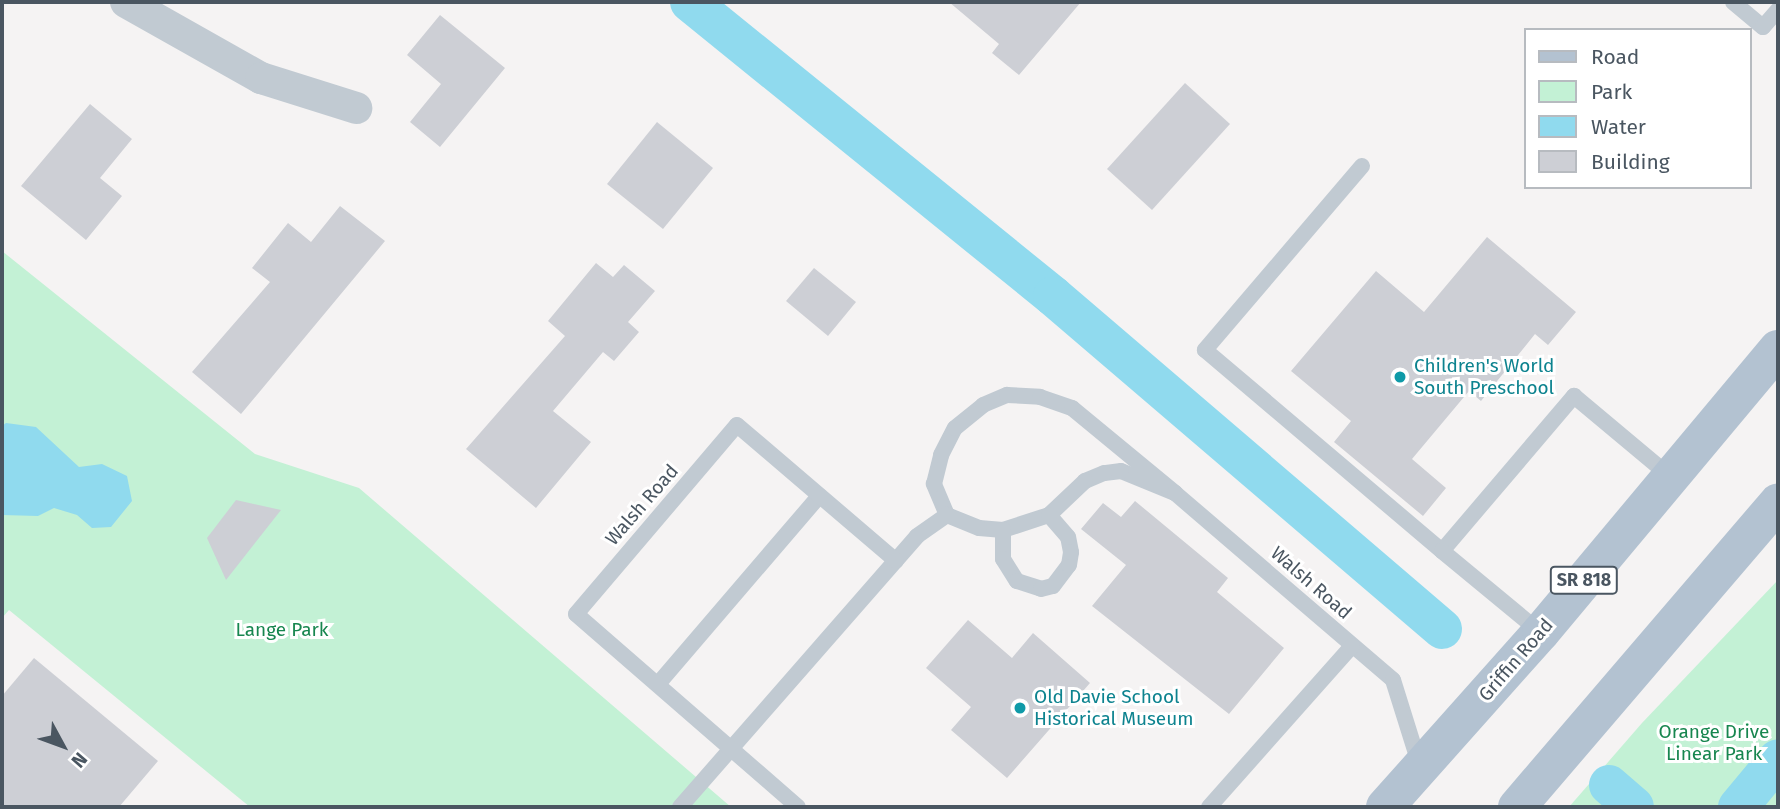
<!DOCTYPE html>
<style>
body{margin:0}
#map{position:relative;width:1780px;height:809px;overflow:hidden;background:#f5f3f3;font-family:"Fira Sans",sans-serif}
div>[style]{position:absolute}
.green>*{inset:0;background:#c3f1d5}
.water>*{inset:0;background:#90daee}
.canal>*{height:40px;margin:-20px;padding:0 20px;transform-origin:20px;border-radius:20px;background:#90daee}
.building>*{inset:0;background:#cdcfd5}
.lane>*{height:16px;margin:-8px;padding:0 8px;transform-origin:8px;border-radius:8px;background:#c1cad2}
.street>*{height:32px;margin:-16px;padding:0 16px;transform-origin:16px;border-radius:16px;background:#c1cad2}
.primary>*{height:38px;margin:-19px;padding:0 19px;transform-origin:19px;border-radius:19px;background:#b3c2d1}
.dots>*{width:19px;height:19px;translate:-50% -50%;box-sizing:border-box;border:4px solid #fff;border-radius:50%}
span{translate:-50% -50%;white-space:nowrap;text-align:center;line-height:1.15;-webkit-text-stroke:6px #fff;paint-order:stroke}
.shield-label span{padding:2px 5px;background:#fff;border:2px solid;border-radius:5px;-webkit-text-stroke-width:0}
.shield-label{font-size:18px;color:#4a5661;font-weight:700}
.culture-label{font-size:19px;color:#0d838f}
.left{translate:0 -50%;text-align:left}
.street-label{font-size:19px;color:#4a5661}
.park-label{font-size:19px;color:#17864f}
.frame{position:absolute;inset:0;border:4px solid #4a5661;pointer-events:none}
.legend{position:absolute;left:1524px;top:28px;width:228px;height:161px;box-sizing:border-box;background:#fff;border:2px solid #b7bbc0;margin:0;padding:9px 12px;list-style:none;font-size:21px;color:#4a5661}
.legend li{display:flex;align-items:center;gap:14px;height:35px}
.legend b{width:35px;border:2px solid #b7bbc0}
.north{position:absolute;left:28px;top:711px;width:70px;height:70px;-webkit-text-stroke:5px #fff;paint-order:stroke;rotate:131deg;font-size:19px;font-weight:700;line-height:28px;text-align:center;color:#4a5661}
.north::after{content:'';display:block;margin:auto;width:24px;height:32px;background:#4a5661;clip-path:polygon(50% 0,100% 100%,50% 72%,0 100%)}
</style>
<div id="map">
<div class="green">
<i style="clip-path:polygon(2px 251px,255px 454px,359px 488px,731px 807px,250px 807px,9px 610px,2px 618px)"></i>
<i style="clip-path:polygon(1778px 580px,1778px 807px,1569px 807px,1642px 723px)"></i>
</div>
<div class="water">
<i style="clip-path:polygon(6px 423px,36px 427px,79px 467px,102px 464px,127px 476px,132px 501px,111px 527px,92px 528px,77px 515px,54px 508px,38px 516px,2px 515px,2px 426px)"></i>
</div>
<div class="canal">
<i style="left:690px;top:2px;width:467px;rotate:39deg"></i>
<i style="left:1053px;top:296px;width:512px;rotate:40.56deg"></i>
<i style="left:1609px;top:785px;width:33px;rotate:41deg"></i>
<i style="left:1738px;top:807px;width:62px;rotate:-50.2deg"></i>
</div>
<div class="building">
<i style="clip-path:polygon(949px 2px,1081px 2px,1019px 75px,992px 53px,999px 44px)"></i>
<i style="clip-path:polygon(440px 15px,505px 68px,440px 147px,410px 122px,441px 84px,407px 55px)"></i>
<i style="clip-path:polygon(1185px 83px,1230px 124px,1152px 210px,1107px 169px)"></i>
<i style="clip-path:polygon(90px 104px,132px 139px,100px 178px,122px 196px,86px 240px,21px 186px)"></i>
<i style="clip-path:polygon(657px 122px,713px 168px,663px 229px,607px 184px)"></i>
<i style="clip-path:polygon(340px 206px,385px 241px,241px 414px,192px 372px,270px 282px,252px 268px,288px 223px,311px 242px)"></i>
<i style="clip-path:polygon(1487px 237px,1576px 312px,1548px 345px,1535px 334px,1481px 401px,1469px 391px,1412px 459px,1446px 488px,1423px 516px,1334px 442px,1351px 421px,1291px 371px,1376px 271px,1424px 312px)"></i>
<i style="clip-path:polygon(596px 263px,613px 277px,624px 265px,655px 291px,628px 322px,639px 332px,614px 361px,603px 352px,553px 411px,591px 442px,536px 508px,466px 449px,565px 336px,548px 321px)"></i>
<i style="clip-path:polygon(814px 268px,856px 302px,828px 336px,786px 301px)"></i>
<i style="clip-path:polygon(236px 500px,281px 510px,226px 580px,207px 538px)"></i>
<i style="clip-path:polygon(1135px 501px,1228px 578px,1217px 592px,1284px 648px,1229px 714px,1092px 606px,1126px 565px,1081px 529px,1103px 503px,1121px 517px)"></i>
<i style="clip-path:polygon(968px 620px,1012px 658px,1033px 633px,1090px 683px,1007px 778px,951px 730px,971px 707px,926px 668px)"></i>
<i style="clip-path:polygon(34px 658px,158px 761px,119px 807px,2px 807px,2px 696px)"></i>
</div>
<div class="lane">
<i style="left:1733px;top:2px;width:39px;rotate:40deg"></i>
<i style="left:1763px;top:27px;width:23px;rotate:-49deg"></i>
<i style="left:1362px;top:166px;width:242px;rotate:130.5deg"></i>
<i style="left:1205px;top:350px;width:311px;rotate:40.3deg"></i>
<i style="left:1442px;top:551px;width:204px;rotate:-49.6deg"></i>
<i style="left:1574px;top:396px;width:128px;rotate:39.9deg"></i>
<i style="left:1175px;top:493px;width:58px;rotate:-157.8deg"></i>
<i style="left:1121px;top:471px;width:17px;rotate:173deg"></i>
<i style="left:1104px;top:473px;width:21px;rotate:157deg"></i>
<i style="left:1085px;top:481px;width:50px;rotate:136.6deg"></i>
<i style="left:1049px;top:515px;width:48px;rotate:161.9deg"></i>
<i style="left:1003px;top:530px;width:24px;rotate:-175deg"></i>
<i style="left:979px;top:528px;width:35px;rotate:-158deg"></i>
<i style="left:947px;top:515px;width:34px;rotate:-113deg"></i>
<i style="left:934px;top:484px;width:30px;rotate:-76deg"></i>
<i style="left:941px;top:455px;width:30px;rotate:-63deg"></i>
<i style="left:955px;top:428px;width:36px;rotate:-39deg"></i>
<i style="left:983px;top:405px;width:26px;rotate:-23deg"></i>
<i style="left:1007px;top:395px;width:33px;rotate:3deg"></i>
<i style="left:1040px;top:397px;width:34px;rotate:19deg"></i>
<i style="left:1072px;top:408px;width:134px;rotate:39.5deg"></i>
<i style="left:1175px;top:493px;width:287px;rotate:40.6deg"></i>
<i style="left:1393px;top:680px;width:87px;rotate:72.6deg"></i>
<i style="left:1003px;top:530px;width:29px;rotate:90deg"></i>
<i style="left:1003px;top:559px;width:26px;rotate:58deg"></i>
<i style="left:1017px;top:581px;width:25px;rotate:18deg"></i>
<i style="left:1041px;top:589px;width:12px;rotate:-14deg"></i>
<i style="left:1053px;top:586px;width:26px;rotate:-53deg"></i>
<i style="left:1069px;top:565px;width:13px;rotate:-81deg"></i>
<i style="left:1071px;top:552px;width:15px;rotate:-101deg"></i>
<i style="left:1068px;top:537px;width:29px;rotate:-131deg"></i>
<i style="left:1442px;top:551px;width:127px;rotate:39.6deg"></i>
<i style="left:658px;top:684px;width:248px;rotate:-49.4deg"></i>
<i style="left:680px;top:807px;width:360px;rotate:-48.8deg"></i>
<i style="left:917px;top:536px;width:37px;rotate:-35deg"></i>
<i style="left:798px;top:807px;width:294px;rotate:-139deg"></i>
<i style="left:576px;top:614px;width:248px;rotate:-49.6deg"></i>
<i style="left:737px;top:425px;width:209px;rotate:40.5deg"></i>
<i style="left:1209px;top:807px;width:215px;rotate:-48.4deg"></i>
</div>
<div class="street">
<i style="left:126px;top:2px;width:155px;rotate:29.4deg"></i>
<i style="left:261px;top:78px;width:100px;rotate:17.5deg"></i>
</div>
<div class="primary">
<i style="left:1385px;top:807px;width:234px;rotate:-48.3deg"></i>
<i style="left:1541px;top:632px;width:369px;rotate:-50.1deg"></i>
<i style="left:1517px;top:807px;width:401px;rotate:-49.4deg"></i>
</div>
<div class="dots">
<i style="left:1400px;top:377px;background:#0f9aa8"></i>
<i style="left:1020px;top:708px;background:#0f9aa8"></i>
</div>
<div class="shield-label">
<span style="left:1584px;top:580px">SR 818</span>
</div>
<div class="culture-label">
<span class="left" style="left:1414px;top:377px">Children's World<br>South Preschool</span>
<span class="left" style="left:1034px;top:708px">Old Davie School<br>Historical Museum</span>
</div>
<div class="street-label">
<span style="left:642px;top:505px;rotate:-49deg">Walsh Road</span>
<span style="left:1311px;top:583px;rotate:41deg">Walsh Road</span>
<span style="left:1516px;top:660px;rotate:-49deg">Griffin Road</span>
</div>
<div class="park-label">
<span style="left:282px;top:630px">Lange Park</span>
<span style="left:1714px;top:743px">Orange Drive<br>Linear Park</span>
</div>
<div class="frame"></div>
<ul class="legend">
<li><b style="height:9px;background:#b3c2d1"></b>Road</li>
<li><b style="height:19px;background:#c3f1d5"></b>Park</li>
<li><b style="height:19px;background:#90daee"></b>Water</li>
<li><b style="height:19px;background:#cdcfd5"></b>Building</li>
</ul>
<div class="north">N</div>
</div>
